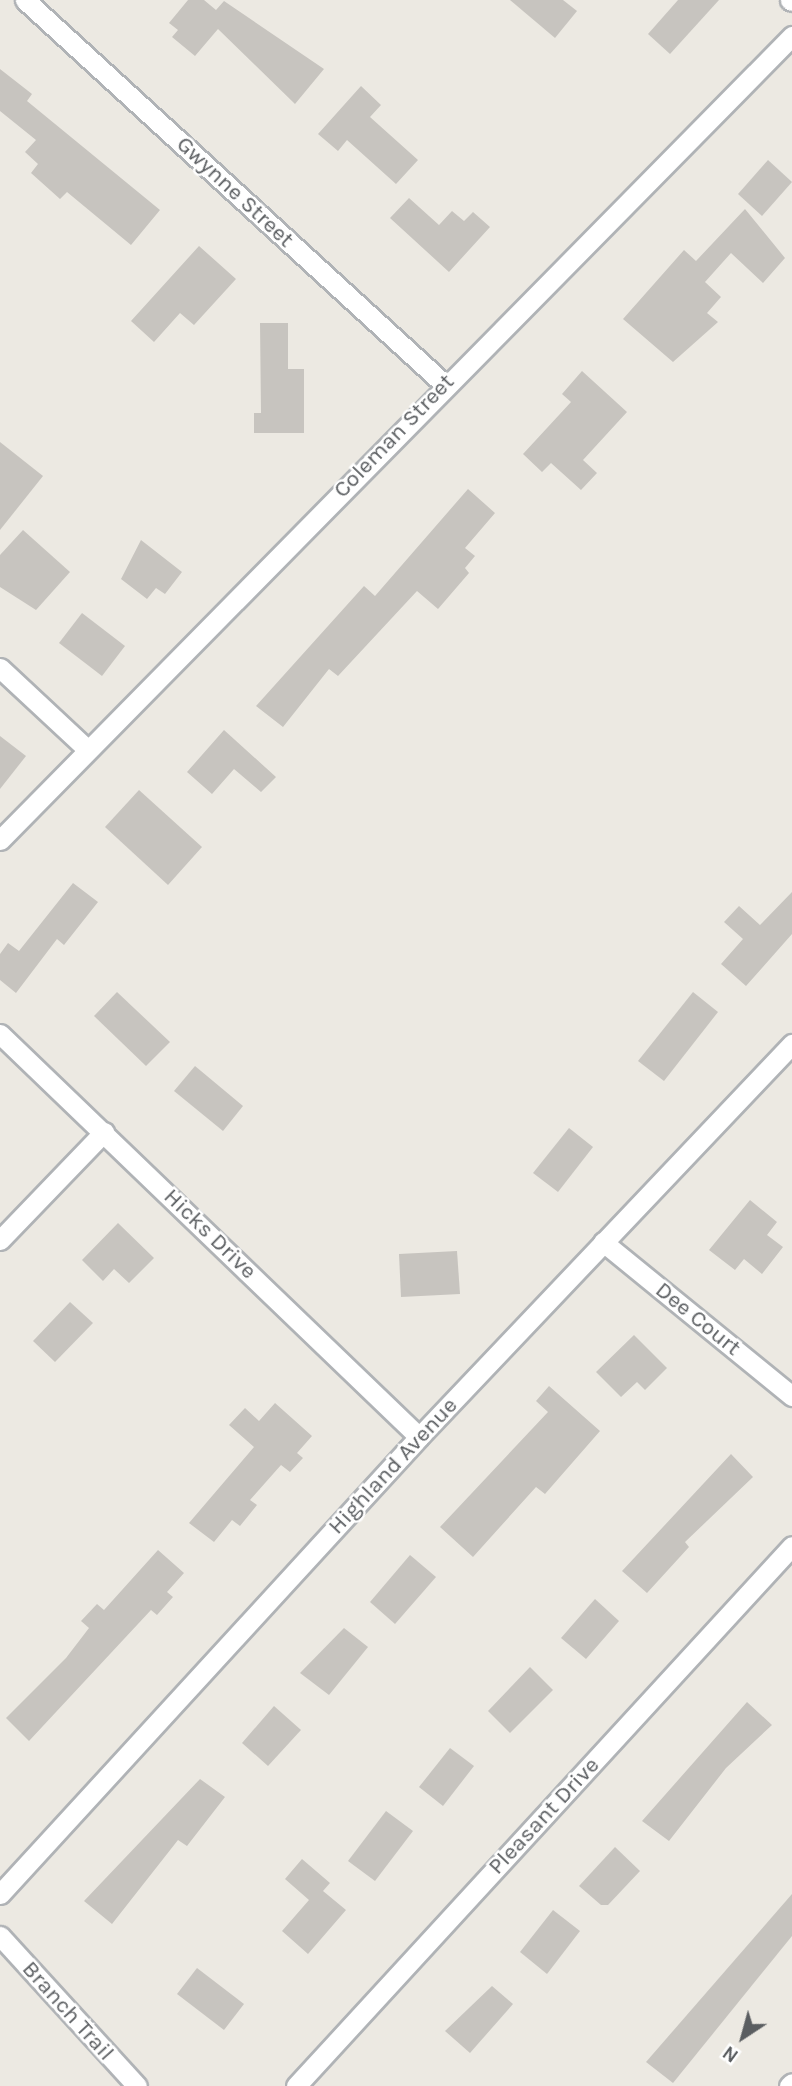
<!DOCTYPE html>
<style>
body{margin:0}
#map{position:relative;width:792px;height:2086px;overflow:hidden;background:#ece9e2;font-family:Karla,sans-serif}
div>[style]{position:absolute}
.building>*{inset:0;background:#c7c4bf}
.roads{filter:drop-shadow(2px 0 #b0b3b6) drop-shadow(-2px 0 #b0b3b6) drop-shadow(0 2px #b0b3b6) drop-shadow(0 -2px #b0b3b6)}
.minor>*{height:19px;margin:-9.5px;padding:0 9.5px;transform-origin:9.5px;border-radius:9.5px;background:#fff}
span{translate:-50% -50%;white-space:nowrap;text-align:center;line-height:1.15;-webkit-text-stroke:5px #fff;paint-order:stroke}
.street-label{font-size:23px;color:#5b5e61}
.north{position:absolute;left:708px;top:2002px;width:70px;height:70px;-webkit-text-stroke:5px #fff;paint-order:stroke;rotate:216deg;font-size:19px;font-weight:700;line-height:28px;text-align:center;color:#5b5e61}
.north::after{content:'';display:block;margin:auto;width:24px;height:32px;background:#5b5e61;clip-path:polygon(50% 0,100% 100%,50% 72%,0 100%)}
</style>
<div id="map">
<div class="building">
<i style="clip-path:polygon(188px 0,204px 0,216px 10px,224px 1px,324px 69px,295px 104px,218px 29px,195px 56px,172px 37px,178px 30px,169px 23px)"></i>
<i style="clip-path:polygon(510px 0,563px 0,577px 11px,555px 38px)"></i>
<i style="clip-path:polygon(678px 0,719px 0,670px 54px,648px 34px)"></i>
<i style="clip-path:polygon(0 69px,32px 94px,27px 101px,160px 210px,131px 245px,67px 192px,60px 199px,31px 173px,38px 164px,25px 152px,36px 140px,0 111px)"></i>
<i style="clip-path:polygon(361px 86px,381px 105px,370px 117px,418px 160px,396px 184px,347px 140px,338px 151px,318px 134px)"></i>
<i style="clip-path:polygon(768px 160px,792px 182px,762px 216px,738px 194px)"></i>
<i style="clip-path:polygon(409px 198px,439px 225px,452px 211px,464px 221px,473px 212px,490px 227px,449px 272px,390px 218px)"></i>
<i style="clip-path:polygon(745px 209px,785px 258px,763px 283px,731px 253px,705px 282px,721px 297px,707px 313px,718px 322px,673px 362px,623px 319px,684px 250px,696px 261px)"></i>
<i style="clip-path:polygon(199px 246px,236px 279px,194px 325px,180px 313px,154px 342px,131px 321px)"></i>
<i style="clip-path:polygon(260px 323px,288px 323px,288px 369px,304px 369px,304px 433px,254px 433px,254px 413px,261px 413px)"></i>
<i style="clip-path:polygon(582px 371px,627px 412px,583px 460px,597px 473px,581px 490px,551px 463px,542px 472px,523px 454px,571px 402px,562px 394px)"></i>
<i style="clip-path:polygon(0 442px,43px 476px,0 530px)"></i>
<i style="clip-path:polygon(468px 489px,495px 513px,465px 548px,475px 556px,465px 568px,469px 573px,438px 609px,417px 591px,338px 676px,329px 669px,283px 727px,256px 706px,364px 586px,375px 596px)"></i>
<i style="clip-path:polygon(23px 530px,70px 572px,36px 610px,0 587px,0 555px)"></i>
<i style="clip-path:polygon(141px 540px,182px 572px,165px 594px,156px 588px,147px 599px,121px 579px)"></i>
<i style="clip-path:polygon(82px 613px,125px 646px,102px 676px,59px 643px)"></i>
<i style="clip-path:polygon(224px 730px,276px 777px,261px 792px,234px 769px,212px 794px,187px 772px)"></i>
<i style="clip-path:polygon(0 736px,26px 756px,0 789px)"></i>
<i style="clip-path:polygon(139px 790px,202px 847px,168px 885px,105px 827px)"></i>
<i style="clip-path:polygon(73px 883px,98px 902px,64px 945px,57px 939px,16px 993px,0 980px,0 954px,8px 943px,19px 951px)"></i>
<i style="clip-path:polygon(792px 892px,792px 934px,746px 986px,721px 964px,743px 939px,724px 922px,739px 906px,760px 925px)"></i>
<i style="clip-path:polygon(117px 992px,170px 1042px,146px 1066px,94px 1016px)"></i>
<i style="clip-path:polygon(693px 992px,718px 1012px,664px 1081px,638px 1061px)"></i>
<i style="clip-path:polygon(195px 1066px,243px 1106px,223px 1131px,174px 1091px)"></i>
<i style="clip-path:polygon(569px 1128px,593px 1147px,558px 1192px,533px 1173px)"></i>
<i style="clip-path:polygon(750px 1200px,777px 1222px,767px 1235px,783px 1247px,762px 1274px,744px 1259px,735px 1270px,709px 1250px)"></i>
<i style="clip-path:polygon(118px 1223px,154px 1258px,129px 1283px,114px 1269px,103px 1281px,82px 1260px)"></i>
<i style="clip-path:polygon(457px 1251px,460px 1294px,401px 1297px,399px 1254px)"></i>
<i style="clip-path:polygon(70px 1302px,93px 1323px,55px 1362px,33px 1341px)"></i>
<i style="clip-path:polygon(634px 1335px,667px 1368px,645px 1390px,637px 1382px,621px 1397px,596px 1372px)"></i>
<i style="clip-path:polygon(549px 1386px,600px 1431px,545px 1494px,536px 1487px,473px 1557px,440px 1527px,548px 1412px,536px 1401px)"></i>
<i style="clip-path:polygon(275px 1403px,312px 1436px,297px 1453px,303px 1458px,290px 1472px,281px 1465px,250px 1500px,257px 1505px,240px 1526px,232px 1520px,214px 1542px,189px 1523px,254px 1447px,229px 1425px,245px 1408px,259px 1421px)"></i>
<i style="clip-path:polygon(731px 1454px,753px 1477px,685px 1542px,689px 1547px,647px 1593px,622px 1571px)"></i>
<i style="clip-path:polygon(158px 1550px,184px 1573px,167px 1592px,173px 1597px,157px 1615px,151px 1610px,29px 1741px,6px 1718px,66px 1658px,89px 1628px,81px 1621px,97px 1604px,104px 1610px)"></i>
<i style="clip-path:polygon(410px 1555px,436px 1577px,395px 1624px,370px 1602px)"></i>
<i style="clip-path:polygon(595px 1599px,619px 1621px,586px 1659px,561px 1638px)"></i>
<i style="clip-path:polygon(344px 1628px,368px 1647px,329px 1695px,300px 1673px)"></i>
<i style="clip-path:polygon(530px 1667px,553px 1690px,510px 1733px,488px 1711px)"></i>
<i style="clip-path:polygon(747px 1702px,772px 1725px,726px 1768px,669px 1841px,642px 1821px)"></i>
<i style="clip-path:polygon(274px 1706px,301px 1730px,268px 1766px,242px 1743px)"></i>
<i style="clip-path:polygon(450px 1748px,474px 1766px,443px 1806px,419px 1787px)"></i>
<i style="clip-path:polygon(200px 1779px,225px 1797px,187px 1846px,178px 1840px,112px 1924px,84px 1901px)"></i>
<i style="clip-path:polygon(386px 1811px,413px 1831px,375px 1881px,348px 1861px)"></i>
<i style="clip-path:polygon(615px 1847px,640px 1871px,608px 1905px,601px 1905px,579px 1886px)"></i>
<i style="clip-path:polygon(302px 1859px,330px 1883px,323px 1891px,346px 1910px,308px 1954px,282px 1931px,309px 1900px,285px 1879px)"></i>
<i style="clip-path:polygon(792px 1894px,792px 1936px,673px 2083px,646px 2062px)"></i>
<i style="clip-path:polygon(553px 1910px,580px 1931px,547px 1974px,520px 1952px)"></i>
<i style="clip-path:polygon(197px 1968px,244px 2004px,224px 2030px,177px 1994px)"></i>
<i style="clip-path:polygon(492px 1986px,513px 2004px,470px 2053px,445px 2031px)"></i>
</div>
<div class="roads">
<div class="minor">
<i style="left:25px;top:0;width:568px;rotate:42.5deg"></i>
<i style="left:790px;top:0;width:2px;rotate:27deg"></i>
<i style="left:0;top:668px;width:119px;rotate:43deg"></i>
<i style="left:0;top:840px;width:1129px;rotate:-45.43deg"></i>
<i style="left:0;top:1034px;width:581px;rotate:43.88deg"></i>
<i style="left:0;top:1240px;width:150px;rotate:-46.1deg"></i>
<i style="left:603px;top:1242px;width:244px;rotate:39.2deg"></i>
<i style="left:0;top:1894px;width:620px;rotate:-47.48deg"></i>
<i style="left:419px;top:1437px;width:542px;rotate:-46.5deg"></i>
<i style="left:0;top:1936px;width:203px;rotate:47.6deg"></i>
<i style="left:296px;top:2086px;width:733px;rotate:-47.43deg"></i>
<i style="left:789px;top:2086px;width:4px;rotate:-45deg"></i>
</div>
</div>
<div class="street-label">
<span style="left:235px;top:192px;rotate:43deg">Gwynne Street</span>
<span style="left:394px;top:436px;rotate:-46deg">Coleman Street</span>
<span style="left:210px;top:1234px;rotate:44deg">Hicks Drive</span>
<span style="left:698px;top:1319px;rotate:39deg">Dee Court</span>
<span style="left:393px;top:1466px;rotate:-47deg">Highland Avenue</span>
<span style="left:544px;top:1816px;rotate:-47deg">Pleasant Drive</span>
<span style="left:68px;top:2011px;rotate:48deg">Branch Trail</span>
</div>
<div class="north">N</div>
</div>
